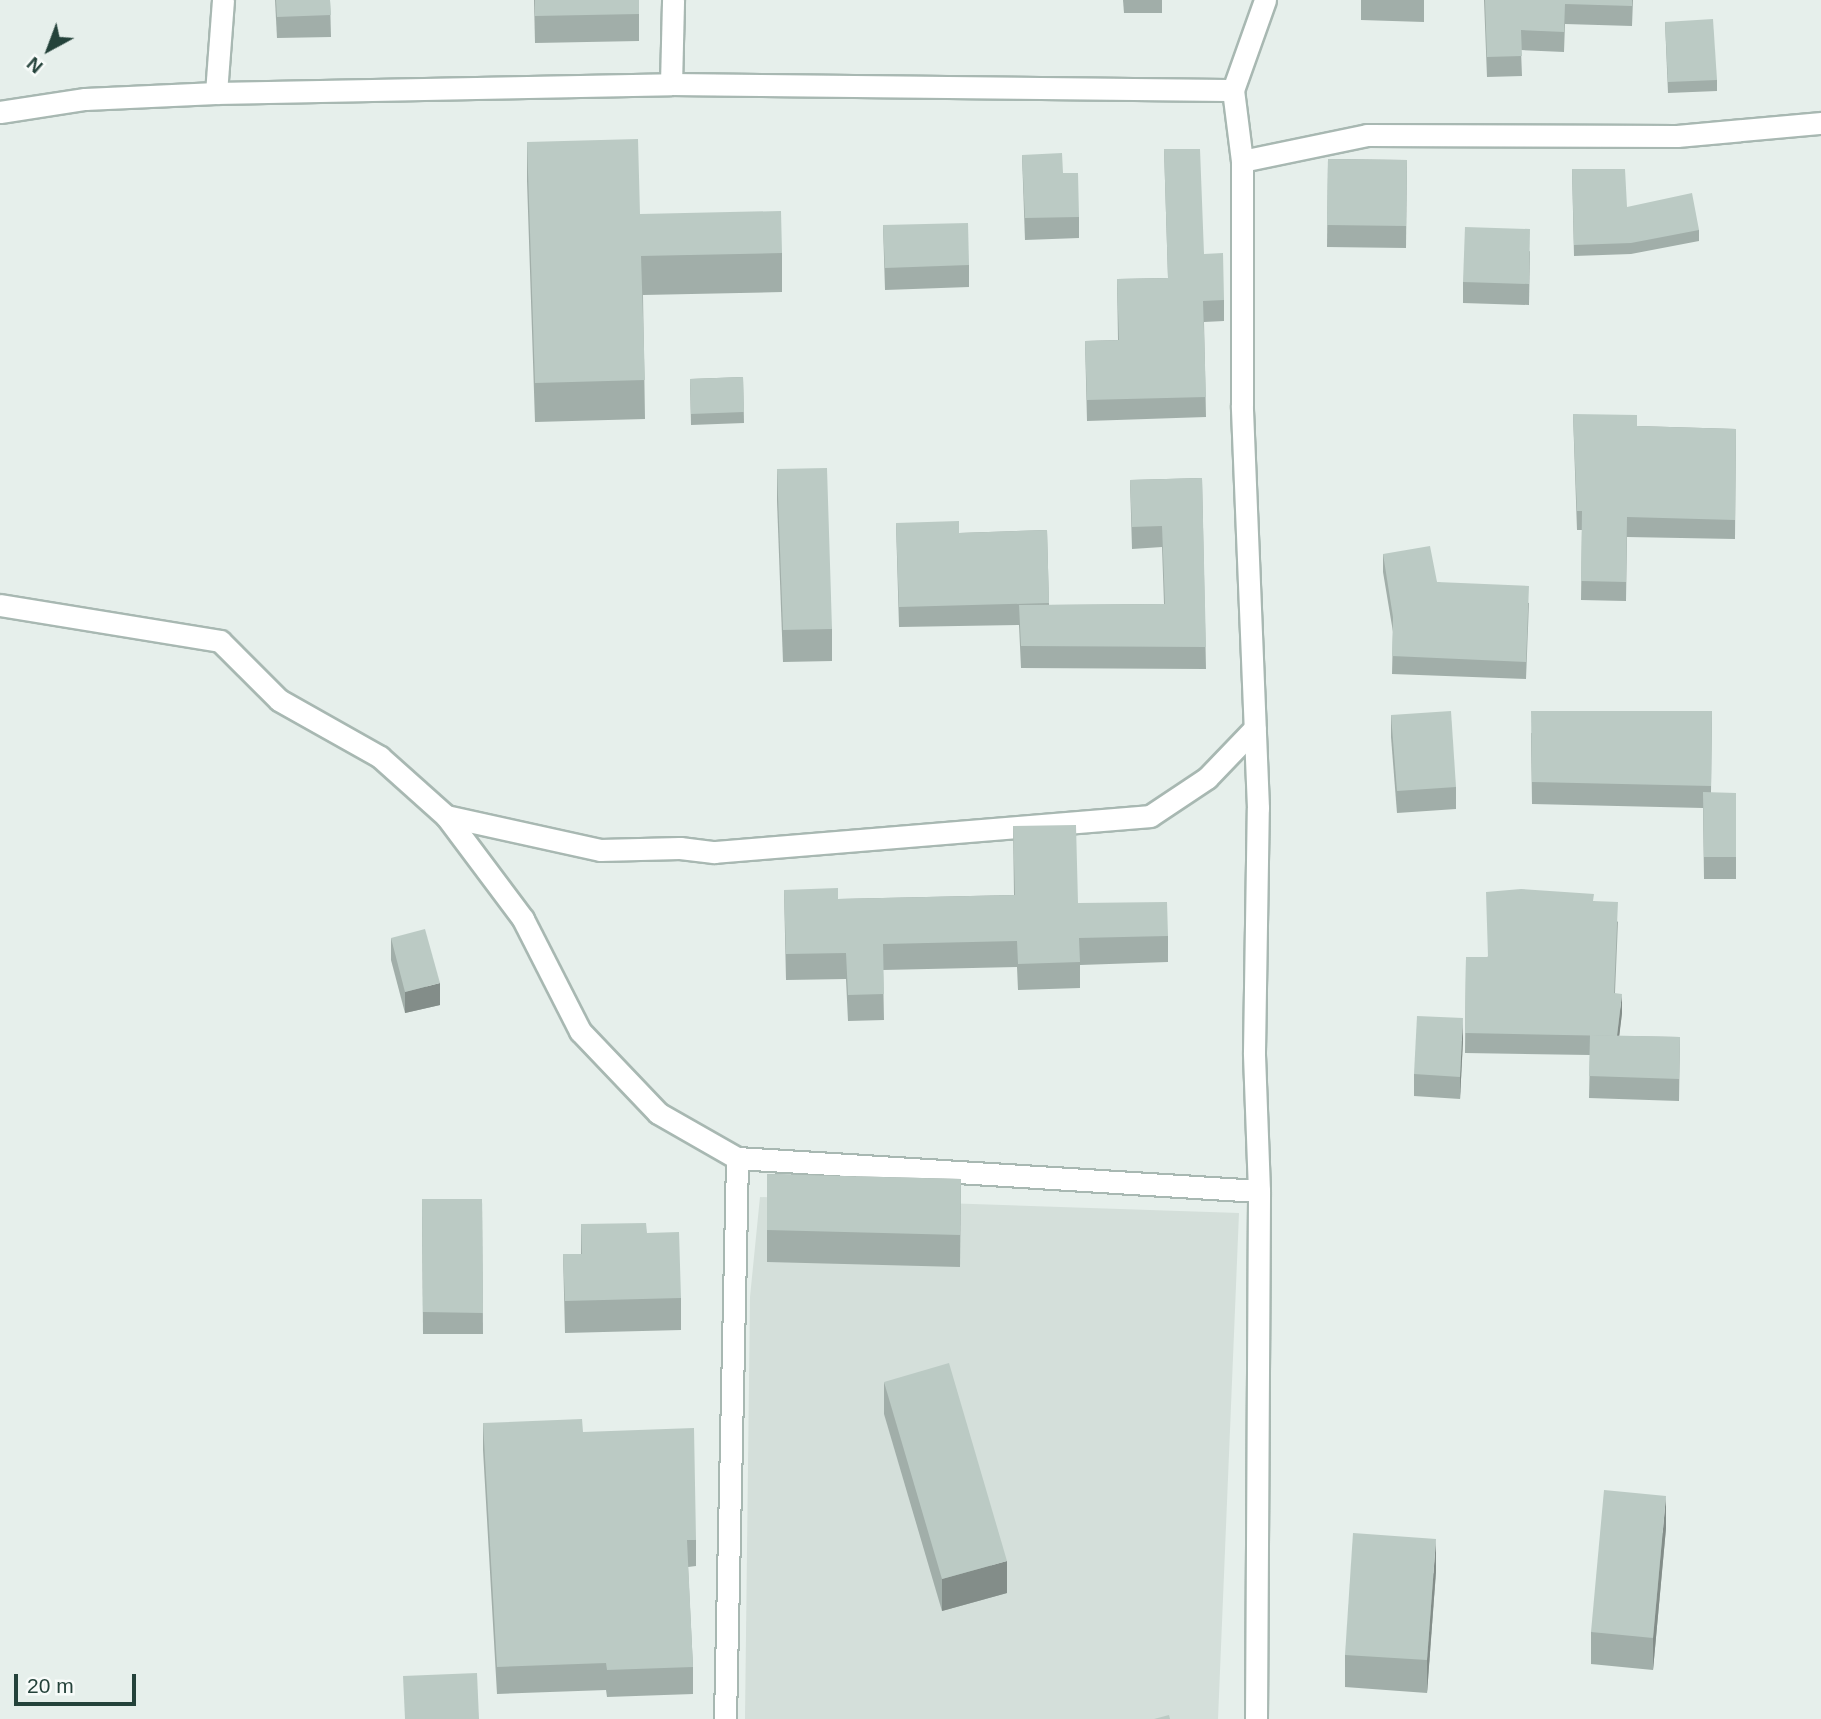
<!DOCTYPE html>
<style>
body{margin:0}
#map{position:relative;width:1821px;height:1719px;overflow:hidden;background:#e6efeb;font-family:Arial,sans-serif}
div>[style]{position:absolute}
.built>*{inset:0;background:#d4dfda}
.roads{filter:drop-shadow(2px 0 #a8b8b2) drop-shadow(-2px 0 #a8b8b2) drop-shadow(0 2px #a8b8b2) drop-shadow(0 -2px #a8b8b2)}
.street>*{height:21px;margin:-10.5px;padding:0 10.5px;transform-origin:10.5px;border-radius:10.5px;background:#fff}
.wall>*{inset:0;background:#a1aea9}
.shaded-wall>*{inset:0;background:#838d89}
.building>*{inset:0;background:#bbcac4}
span{translate:-50% -50%;white-space:nowrap;text-align:center;line-height:1.15;-webkit-text-stroke:6px #f7fbf9;paint-order:stroke}
.north{position:absolute;left:14px;top:14px;width:70px;height:70px;-webkit-text-stroke:5px #f7fbf9;paint-order:stroke;rotate:221deg;font-size:19px;font-weight:700;line-height:28px;text-align:center;color:#24423a}
.north::after{content:'';display:block;margin:auto;width:24px;height:32px;background:#24423a;clip-path:polygon(50% 0,100% 100%,50% 72%,0 100%)}
.scale{position:absolute;left:14px;top:1674px;width:122px;height:32px;box-sizing:border-box;border:4px solid #24423a;border-top:0;padding-left:9px;font-size:21px;line-height:24px;white-space:nowrap;color:#24423a;-webkit-text-stroke:5px #f7fbf9;paint-order:stroke}
</style>
<div id="map">
<div class="built">
<i style="clip-path:polygon(760px 1197px,1239px 1213px,1218px 1719px,745px 1719px,750px 1297px)"></i>
</div>
<div class="roads">
<div class="street">
<i style="left:671px;top:84px;width:84px;rotate:-88.6deg"></i>
<i style="left:216px;top:93px;width:93px;rotate:-85.7deg"></i>
<i style="left:0;top:112px;width:86px;rotate:-8.7deg"></i>
<i style="left:85px;top:99px;width:131px;rotate:-2.6deg"></i>
<i style="left:216px;top:93px;width:455px;rotate:-1.1deg"></i>
<i style="left:671px;top:84px;width:562px;rotate:0.61deg"></i>
<i style="left:1242px;top:161px;width:128px;rotate:-11.7deg"></i>
<i style="left:1367px;top:135px;width:310px;rotate:0.2deg"></i>
<i style="left:1677px;top:136px;width:145px;rotate:-5.2deg"></i>
<i style="left:0;top:605px;width:223px;rotate:9.3deg"></i>
<i style="left:220px;top:641px;width:83px;rotate:45deg"></i>
<i style="left:279px;top:700px;width:116px;rotate:29.4deg"></i>
<i style="left:380px;top:757px;width:89px;rotate:41.8deg"></i>
<i style="left:446px;top:816px;width:129px;rotate:53.2deg"></i>
<i style="left:523px;top:919px;width:126px;rotate:63deg"></i>
<i style="left:580px;top:1031px;width:113px;rotate:46.4deg"></i>
<i style="left:658px;top:1113px;width:91px;rotate:29.7deg"></i>
<i style="left:737px;top:1158px;width:523px;rotate:3.62deg"></i>
<i style="left:446px;top:816px;width:158px;rotate:12.4deg"></i>
<i style="left:600px;top:850px;width:80px;rotate:-1.4deg"></i>
<i style="left:680px;top:848px;width:34px;rotate:7deg"></i>
<i style="left:714px;top:852px;width:437px;rotate:-4.7deg"></i>
<i style="left:1150px;top:816px;width:69px;rotate:-33.7deg"></i>
<i style="left:1207px;top:778px;width:69px;rotate:-46.2deg"></i>
<i style="left:725px;top:1719px;width:561px;rotate:-88.77deg"></i>
<i style="left:1256px;top:1719px;width:528px;rotate:-89.67deg"></i>
<i style="left:1259px;top:1191px;width:139px;rotate:-92.1deg"></i>
<i style="left:1254px;top:1052px;width:244px;rotate:-89.1deg"></i>
<i style="left:1258px;top:808px;width:403px;rotate:-92.3deg"></i>
<i style="left:1242px;top:405px;width:244px;rotate:-90deg"></i>
<i style="left:1242px;top:161px;width:72px;rotate:-97.2deg"></i>
<i style="left:1233px;top:90px;width:96px;rotate:-70.4deg"></i>
</div>
</div>
<div class="wall">
<i style="clip-path:polygon(275px 0,330px 0,331px 37px,277px 38px)"></i>
<i style="clip-path:polygon(534px 0,639px 0,639px 41px,535px 43px)"></i>
<i style="clip-path:polygon(1123px 0,1162px 0,1162px 13px,1124px 13px)"></i>
<i style="clip-path:polygon(1361px 0,1424px 0,1424px 22px,1361px 20px)"></i>
<i style="clip-path:polygon(1484px 0,1633px 0,1632px 26px,1565px 24px,1564px 52px,1521px 50px,1522px 76px,1487px 77px)"></i>
<i style="clip-path:polygon(1665px 22px,1717px 80px,1717px 91px,1668px 93px)"></i>
<i style="clip-path:polygon(527px 142px,640px 214px,782px 253px,782px 292px,643px 295px,645px 419px,535px 422px,527px 181px)"></i>
<i style="clip-path:polygon(1164px 149px,1204px 254px,1224px 300px,1224px 321px,1204px 322px,1206px 417px,1087px 421px,1085px 341px,1118px 340px,1117px 279px,1168px 278px)"></i>
<i style="clip-path:polygon(1022px 155px,1063px 173px,1079px 217px,1079px 238px,1025px 240px)"></i>
<i style="clip-path:polygon(1328px 159px,1407px 160px,1406px 248px,1327px 247px)"></i>
<i style="clip-path:polygon(1572px 169px,1627px 207px,1699px 230px,1699px 241px,1631px 254px,1574px 256px)"></i>
<i style="clip-path:polygon(883px 225px,969px 265px,969px 287px,885px 290px)"></i>
<i style="clip-path:polygon(1530px 251px,1529px 305px,1463px 303px,1463px 282px)"></i>
<i style="clip-path:polygon(743px 377px,744px 423px,691px 425px,690px 379px)"></i>
<i style="clip-path:polygon(1573px 414px,1637px 426px,1736px 429px,1735px 539px,1627px 537px,1626px 601px,1581px 600px,1582px 530px,1577px 530px)"></i>
<i style="clip-path:polygon(777px 469px,832px 629px,832px 661px,783px 662px,777px 501px)"></i>
<i style="clip-path:polygon(1202px 478px,1206px 669px,1021px 668px,1019px 625px,899px 627px,896px 523px,959px 533px,1047px 530px,1049px 605px,1164px 604px,1162px 547px,1132px 549px,1130px 480px)"></i>
<i style="clip-path:polygon(1383px 554px,1437px 582px,1529px 603px,1526px 679px,1392px 674px,1393px 632px,1383px 572px)"></i>
<i style="clip-path:polygon(1712px 711px,1711px 793px,1736px 793px,1736px 879px,1704px 879px,1703px 808px,1532px 804px,1531px 733px)"></i>
<i style="clip-path:polygon(1391px 715px,1456px 787px,1456px 809px,1397px 813px,1391px 737px)"></i>
<i style="clip-path:polygon(1013px 826px,1078px 903px,1168px 936px,1168px 962px,1080px 965px,1080px 988px,1018px 990px,1017px 967px,883px 970px,884px 1020px,848px 1021px,846px 979px,786px 980px,784px 890px,838px 899px,1014px 895px)"></i>
<i style="clip-path:polygon(1594px 901px,1618px 922px,1615px 993px,1622px 1013px,1619px 1036px,1680px 1037px,1679px 1101px,1589px 1098px,1590px 1055px,1465px 1053px,1466px 957px,1487px 957px)"></i>
<i style="clip-path:polygon(391px 938px,440px 1005px,405px 1013px,391px 960px)"></i>
<i style="clip-path:polygon(1463px 1040px,1460px 1099px,1414px 1096px,1414px 1074px)"></i>
<i style="clip-path:polygon(767px 1174px,961px 1179px,960px 1267px,767px 1262px)"></i>
<i style="clip-path:polygon(422px 1199px,482px 1199px,483px 1334px,423px 1334px)"></i>
<i style="clip-path:polygon(581px 1224px,647px 1233px,681px 1298px,681px 1330px,565px 1333px,563px 1254px,581px 1254px)"></i>
<i style="clip-path:polygon(884px 1382px,1007px 1593px,942px 1611px,884px 1414px)"></i>
<i style="clip-path:polygon(483px 1423px,583px 1432px,696px 1540px,696px 1566px,688px 1567px,693px 1667px,693px 1694px,607px 1697px,606px 1690px,497px 1694px,483px 1450px)"></i>
<i style="clip-path:polygon(1666px 1528px,1653px 1670px,1591px 1664px,1591px 1632px)"></i>
<i style="clip-path:polygon(1436px 1571px,1427px 1693px,1345px 1687px,1345px 1655px)"></i>
</div>
<div class="shaded-wall">
<i style="clip-path:polygon(440px 983px,440px 1005px,405px 1013px,405px 992px)"></i>
<i style="clip-path:polygon(1622px 994px,1622px 1013px,1617px 1055px,1617px 1036px)"></i>
<i style="clip-path:polygon(1463px 1018px,1463px 1040px,1460px 1099px,1460px 1077px)"></i>
<i style="clip-path:polygon(1666px 1496px,1666px 1528px,1653px 1670px,1653px 1638px)"></i>
<i style="clip-path:polygon(1436px 1539px,1436px 1571px,1427px 1693px,1427px 1660px)"></i>
<i style="clip-path:polygon(1007px 1561px,1007px 1593px,942px 1611px,942px 1579px)"></i>
</div>
<div class="building">
<i style="clip-path:polygon(276px 0,330px 0,331px 15px,277px 17px)"></i>
<i style="clip-path:polygon(535px 0,639px 0,639px 14px,535px 16px)"></i>
<i style="clip-path:polygon(1485px 0,1632px 0,1632px 6px,1565px 4px,1564px 32px,1521px 30px,1522px 56px,1487px 57px)"></i>
<i style="clip-path:polygon(1713px 19px,1717px 80px,1668px 82px,1665px 22px)"></i>
<i style="clip-path:polygon(638px 139px,640px 214px,781px 211px,782px 253px,641px 256px,645px 380px,535px 383px,527px 142px)"></i>
<i style="clip-path:polygon(1164px 149px,1200px 149px,1204px 254px,1223px 253px,1224px 300px,1203px 301px,1206px 397px,1087px 400px,1085px 341px,1119px 340px,1117px 279px,1168px 278px)"></i>
<i style="clip-path:polygon(1062px 153px,1063px 173px,1078px 173px,1079px 217px,1025px 218px,1022px 155px)"></i>
<i style="clip-path:polygon(1328px 159px,1407px 160px,1406px 226px,1327px 225px)"></i>
<i style="clip-path:polygon(1572px 169px,1625px 169px,1627px 207px,1692px 193px,1699px 230px,1631px 243px,1574px 245px)"></i>
<i style="clip-path:polygon(968px 223px,969px 265px,885px 268px,883px 225px)"></i>
<i style="clip-path:polygon(1465px 227px,1530px 229px,1529px 284px,1463px 282px)"></i>
<i style="clip-path:polygon(743px 377px,744px 412px,691px 414px,690px 379px)"></i>
<i style="clip-path:polygon(1573px 414px,1637px 415px,1637px 426px,1736px 429px,1735px 520px,1627px 517px,1626px 582px,1581px 581px,1582px 511px,1577px 511px)"></i>
<i style="clip-path:polygon(827px 468px,832px 629px,783px 630px,777px 469px)"></i>
<i style="clip-path:polygon(1202px 478px,1206px 647px,1021px 646px,1019px 605px,1165px 604px,1162px 526px,1132px 527px,1130px 480px)"></i>
<i style="clip-path:polygon(959px 521px,959px 533px,1047px 530px,1049px 603px,899px 607px,896px 523px)"></i>
<i style="clip-path:polygon(1430px 546px,1437px 582px,1529px 586px,1526px 662px,1392px 656px,1393px 617px,1383px 554px)"></i>
<i style="clip-path:polygon(1451px 711px,1456px 787px,1397px 791px,1391px 715px)"></i>
<i style="clip-path:polygon(1531px 711px,1712px 711px,1711px 786px,1532px 782px)"></i>
<i style="clip-path:polygon(1703px 792px,1736px 793px,1736px 857px,1704px 857px)"></i>
<i style="clip-path:polygon(1076px 825px,1078px 903px,1167px 902px,1168px 936px,1079px 938px,1080px 962px,1018px 964px,1017px 941px,883px 944px,884px 994px,848px 995px,846px 953px,786px 954px,784px 890px,838px 888px,838px 899px,1015px 895px,1013px 826px)"></i>
<i style="clip-path:polygon(1521px 889px,1594px 894px,1593px 901px,1618px 902px,1614px 993px,1622px 994px,1617px 1036px,1465px 1033px,1466px 957px,1488px 957px,1486px 892px)"></i>
<i style="clip-path:polygon(425px 929px,440px 983px,405px 992px,391px 938px)"></i>
<i style="clip-path:polygon(1417px 1016px,1463px 1018px,1460px 1077px,1414px 1074px)"></i>
<i style="clip-path:polygon(1590px 1035px,1680px 1037px,1679px 1079px,1589px 1076px)"></i>
<i style="clip-path:polygon(767px 1174px,961px 1179px,960px 1235px,767px 1230px)"></i>
<i style="clip-path:polygon(422px 1199px,482px 1199px,483px 1313px,423px 1312px)"></i>
<i style="clip-path:polygon(646px 1223px,647px 1233px,679px 1232px,681px 1298px,565px 1301px,563px 1254px,582px 1254px,581px 1224px)"></i>
<i style="clip-path:polygon(949px 1363px,1007px 1561px,942px 1579px,884px 1382px)"></i>
<i style="clip-path:polygon(582px 1419px,583px 1432px,694px 1428px,696px 1540px,687px 1540px,693px 1667px,607px 1670px,606px 1663px,497px 1667px,483px 1423px)"></i>
<i style="clip-path:polygon(1604px 1490px,1666px 1496px,1653px 1638px,1591px 1632px)"></i>
<i style="clip-path:polygon(1353px 1533px,1436px 1539px,1427px 1660px,1345px 1655px)"></i>
<i style="clip-path:polygon(477px 1673px,479px 1719px,405px 1719px,403px 1676px)"></i>
<i style="clip-path:polygon(1169px 1715px,1170px 1719px,1154px 1719px)"></i>
</div>
<div class="north">N</div>
<div class="scale">20 m</div>
</div>
